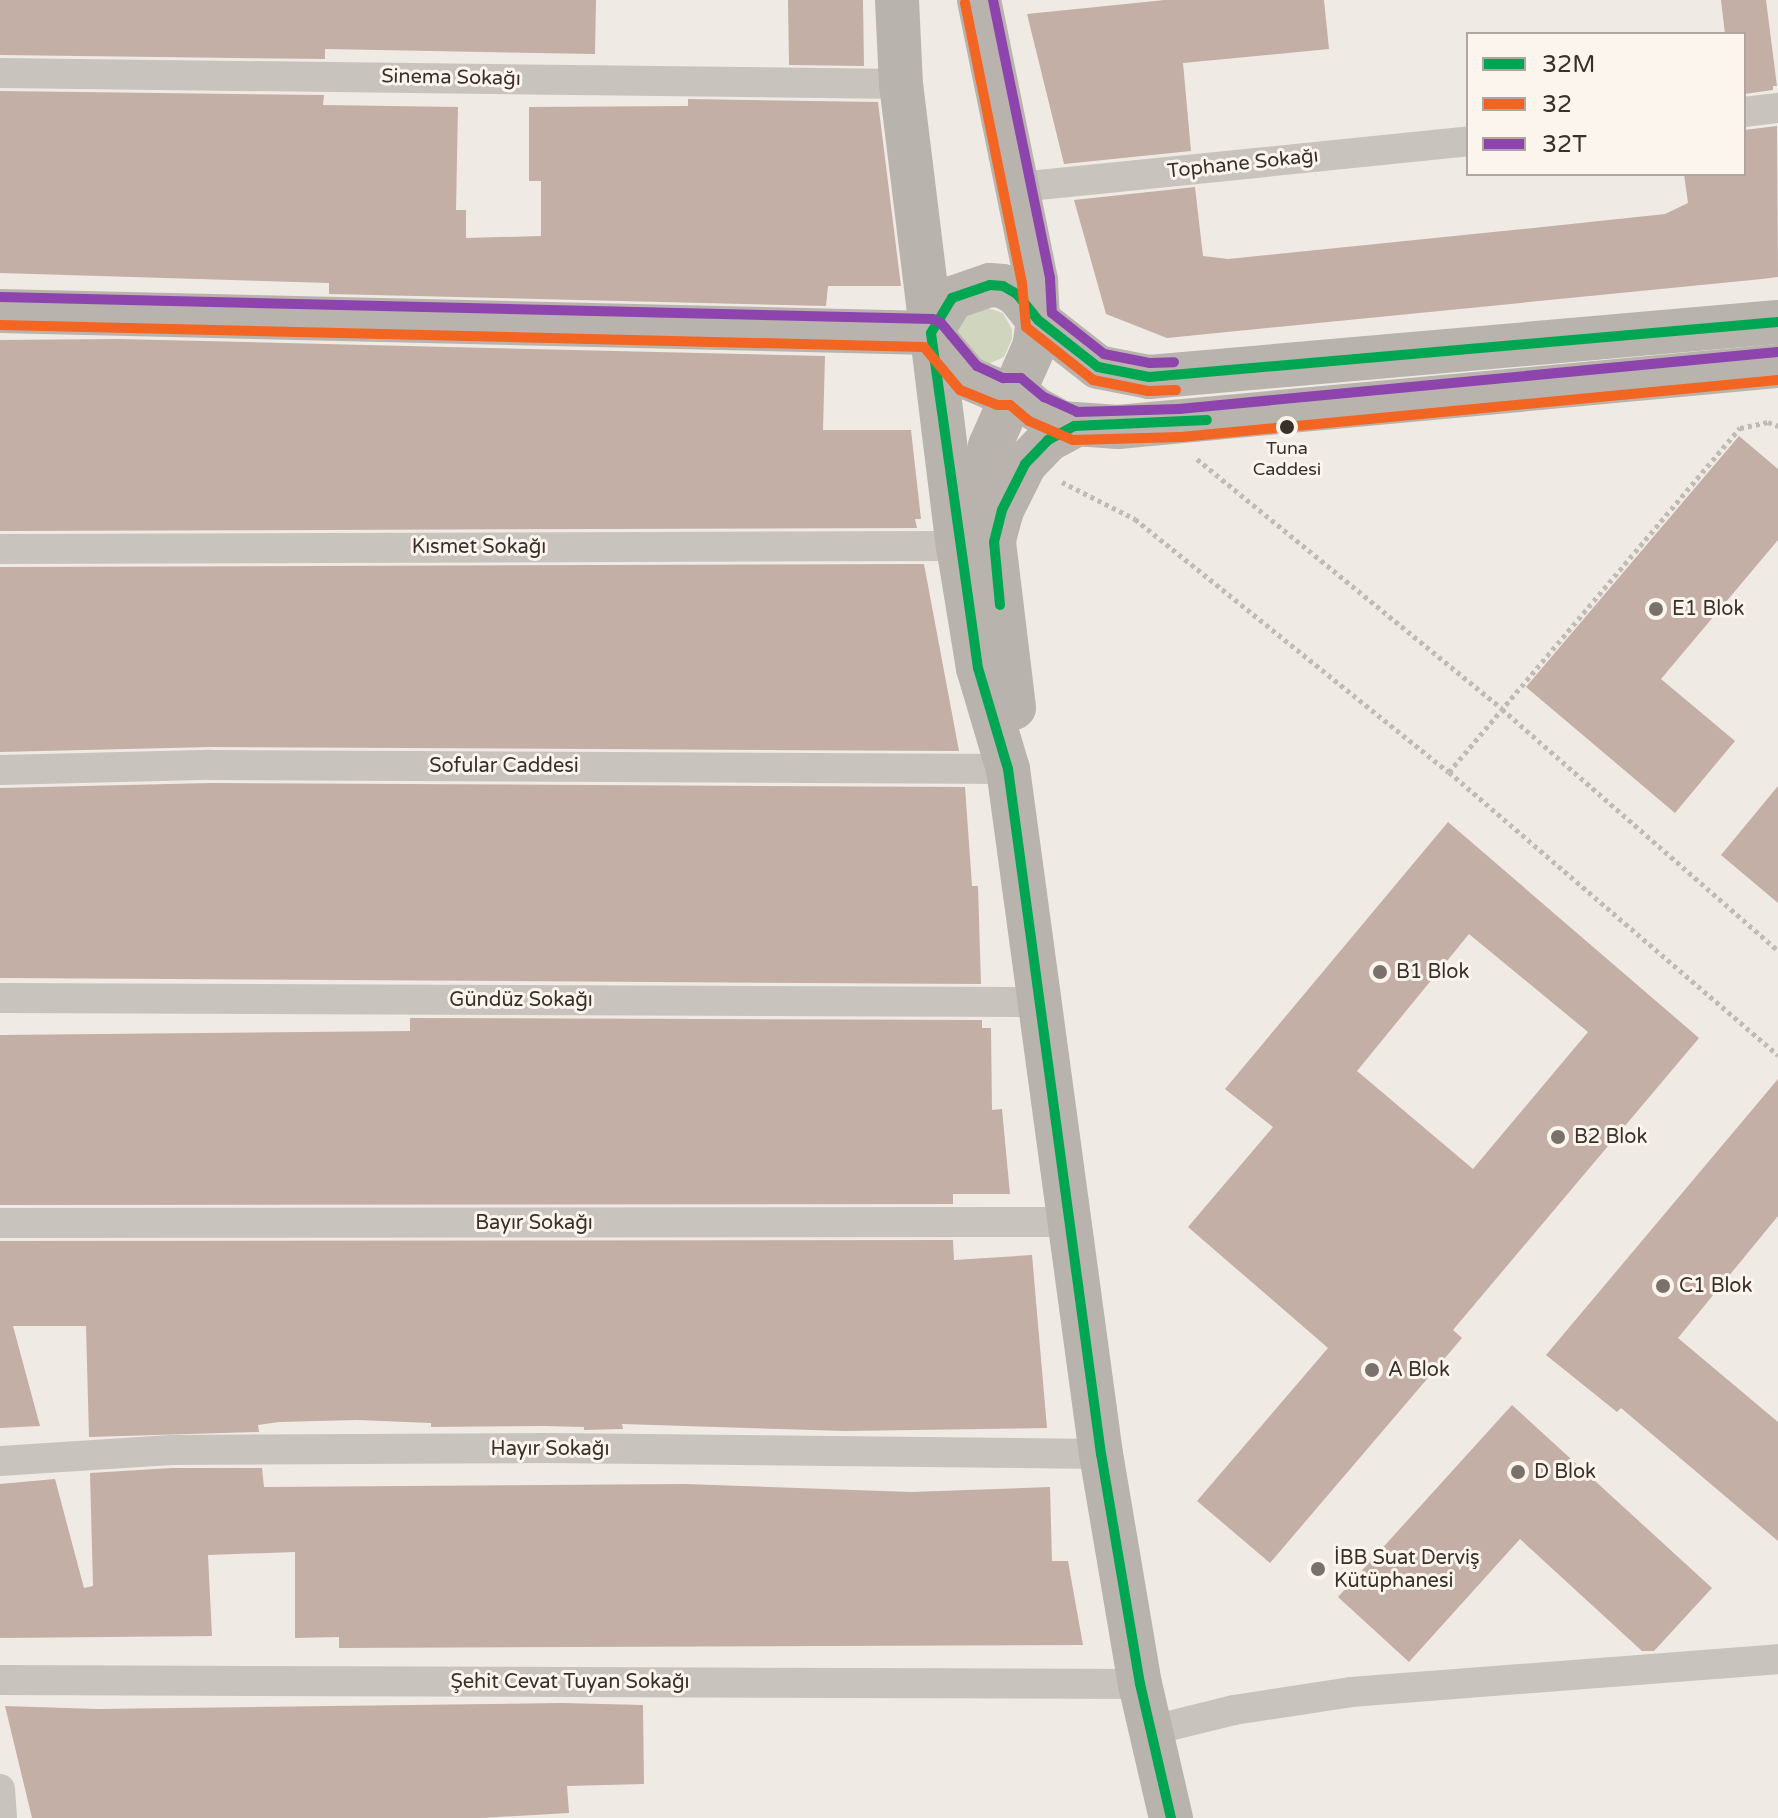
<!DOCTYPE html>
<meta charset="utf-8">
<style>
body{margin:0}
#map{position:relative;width:1778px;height:1818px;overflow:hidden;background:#f0eae4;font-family:"Varela Round",sans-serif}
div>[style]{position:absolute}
.green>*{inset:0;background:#d0d5be}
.building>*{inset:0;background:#c3afa6}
.path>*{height:5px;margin-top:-2.5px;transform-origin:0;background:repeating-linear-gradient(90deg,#c1bbb5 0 4px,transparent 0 8px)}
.street>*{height:30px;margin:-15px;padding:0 15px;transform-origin:15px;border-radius:15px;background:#c8c3bd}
.secondary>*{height:44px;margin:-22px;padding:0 22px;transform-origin:22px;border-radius:22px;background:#b9b3ad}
.bus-1>*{height:10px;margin:-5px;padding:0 5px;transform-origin:5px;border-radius:5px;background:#00a651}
.bus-2>*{height:10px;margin:-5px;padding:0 5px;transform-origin:5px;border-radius:5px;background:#f26522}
.bus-3>*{height:10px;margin:-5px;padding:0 5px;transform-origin:5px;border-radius:5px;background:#8e44ad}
.dots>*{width:22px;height:22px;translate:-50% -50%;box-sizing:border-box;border:4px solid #fbf5ed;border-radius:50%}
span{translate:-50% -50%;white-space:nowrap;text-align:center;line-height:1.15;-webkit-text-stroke:6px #fbf5ed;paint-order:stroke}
.bus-label{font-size:18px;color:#3a302a}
.street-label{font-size:20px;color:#3a302a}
.poi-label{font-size:20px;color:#3a302a}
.left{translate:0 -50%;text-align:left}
.legend{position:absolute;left:1466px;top:32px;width:280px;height:144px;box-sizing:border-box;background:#fbf5ed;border:2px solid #aea69f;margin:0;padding:10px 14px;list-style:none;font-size:24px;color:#3a302a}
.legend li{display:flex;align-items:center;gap:16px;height:40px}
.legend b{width:40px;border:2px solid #aea69f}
</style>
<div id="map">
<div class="green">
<i style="clip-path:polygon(979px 305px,1003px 313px,1012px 329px,1012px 339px,1004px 357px,986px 365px,953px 327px)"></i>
</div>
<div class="building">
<i style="clip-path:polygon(0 0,596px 0,595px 54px,325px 49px,325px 59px,0 55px)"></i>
<i style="clip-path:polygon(788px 0,863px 0,864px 66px,789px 65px)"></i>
<i style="clip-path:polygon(1165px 0,1324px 0,1329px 49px,1183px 63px,1191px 151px,1064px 164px,1027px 14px)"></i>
<i style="clip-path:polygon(1721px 0,1766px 0,1777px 86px,1773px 86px,1773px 90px,1744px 94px,1744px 34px,1725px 34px)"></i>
<i style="clip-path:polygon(0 91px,324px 95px,323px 105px,458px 107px,456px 210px,466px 210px,466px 238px,541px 236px,541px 181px,529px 181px,529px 107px,688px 106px,688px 99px,878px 102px,901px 286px,828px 286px,826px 306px,329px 294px,329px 283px,0 273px)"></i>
<i style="clip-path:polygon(1777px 126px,1778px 277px,1762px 279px,1167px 338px,1106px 314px,1074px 200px,1195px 187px,1203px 256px,1228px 259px,1523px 229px,1665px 214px,1688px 203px,1684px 174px,1744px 174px,1744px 130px)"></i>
<i style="clip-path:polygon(118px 339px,825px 356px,823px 430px,911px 430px,921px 519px,915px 519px,917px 528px,0 531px,0 340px)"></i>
<i style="clip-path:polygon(1739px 436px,1778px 469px,1778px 540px,1661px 679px,1735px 741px,1675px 813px,1526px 687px)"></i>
<i style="clip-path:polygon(924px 564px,959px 751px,211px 747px,0 752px,0 567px)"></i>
<i style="clip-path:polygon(211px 783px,965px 787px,972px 886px,978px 886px,981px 984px,0 978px,0 788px)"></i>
<i style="clip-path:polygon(1778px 786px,1778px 903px,1721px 855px)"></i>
<i style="clip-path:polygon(evenodd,1448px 822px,1699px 1038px,1453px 1330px,1462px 1338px,1270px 1563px,1197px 1501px,1328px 1348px,1188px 1227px,1273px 1127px,1225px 1089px,1448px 822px,1469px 934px,1588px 1032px,1473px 1169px,1357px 1071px,1469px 934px)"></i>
<i style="clip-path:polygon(410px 1018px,982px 1020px,982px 1028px,991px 1028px,992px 1110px,1002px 1109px,1010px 1194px,953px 1194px,953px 1204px,0 1205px,0 1035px,410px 1031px)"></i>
<i style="clip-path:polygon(1778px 1079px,1778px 1216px,1678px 1338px,1778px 1422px,1778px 1541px,1621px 1408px,1617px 1412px,1546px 1355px)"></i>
<i style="clip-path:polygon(953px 1240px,954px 1260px,1032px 1255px,1047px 1428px,845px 1431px,622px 1424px,623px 1429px,584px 1430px,584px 1427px,544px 1426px,431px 1427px,431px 1423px,357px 1420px,279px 1422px,258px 1425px,259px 1432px,89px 1437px,86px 1326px,13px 1326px,40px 1426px,0 1428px,0 1241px)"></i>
<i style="clip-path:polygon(1512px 1405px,1712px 1588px,1654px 1651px,1642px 1651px,1520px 1539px,1409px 1662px,1338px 1597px)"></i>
<i style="clip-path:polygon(172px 1468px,262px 1468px,264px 1487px,685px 1484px,911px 1492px,1050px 1487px,1052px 1561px,1068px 1561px,1083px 1645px,339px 1648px,339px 1637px,295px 1638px,295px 1552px,208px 1555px,212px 1636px,0 1638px,0 1484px,55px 1479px,84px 1588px,93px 1586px,90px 1473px)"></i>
<i style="clip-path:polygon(562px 1703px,643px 1705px,644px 1784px,567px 1786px,569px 1813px,481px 1818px,32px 1818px,5px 1706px,97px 1709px)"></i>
</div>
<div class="path">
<i style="left:1197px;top:459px;width:394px;rotate:39.3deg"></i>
<i style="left:1502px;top:709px;width:367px;rotate:41.2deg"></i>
<i style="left:1062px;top:482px;width:82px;rotate:26.9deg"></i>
<i style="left:1135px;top:519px;width:403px;rotate:38.9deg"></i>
<i style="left:1449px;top:772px;width:434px;rotate:40.7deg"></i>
<i style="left:1449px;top:772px;width:451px;rotate:-49.8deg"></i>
<i style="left:1740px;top:428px;width:29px;rotate:-12deg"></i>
<i style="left:1768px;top:422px;width:11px;rotate:22deg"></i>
</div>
<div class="street">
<i style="left:0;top:73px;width:901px;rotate:0.7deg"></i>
<i style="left:1744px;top:112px;width:34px;rotate:-7deg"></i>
<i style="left:1019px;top:187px;width:451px;rotate:-5.8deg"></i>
<i style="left:0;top:549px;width:958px;rotate:-0.18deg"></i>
<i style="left:0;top:770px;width:211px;rotate:-1.4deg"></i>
<i style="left:211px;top:765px;width:797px;rotate:0.29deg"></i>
<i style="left:0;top:998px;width:1042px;rotate:0.22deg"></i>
<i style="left:0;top:1223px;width:1067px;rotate:-0.05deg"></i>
<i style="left:0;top:1461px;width:171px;rotate:-3.7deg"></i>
<i style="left:171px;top:1450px;width:377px;rotate:-0.3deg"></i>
<i style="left:548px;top:1448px;width:553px;rotate:0.62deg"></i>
<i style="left:0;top:1680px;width:1140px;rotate:0.2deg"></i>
<i style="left:1149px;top:1731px;width:88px;rotate:-13.9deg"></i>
<i style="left:1234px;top:1710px;width:118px;rotate:-8.7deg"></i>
<i style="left:1351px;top:1692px;width:428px;rotate:-4.4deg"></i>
<i style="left:0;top:1789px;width:29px;rotate:86deg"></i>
</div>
<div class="secondary">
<i style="left:897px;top:0;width:84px;rotate:87.3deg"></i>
<i style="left:901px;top:84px;width:466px;rotate:83deg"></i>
<i style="left:958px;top:546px;width:124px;rotate:80.7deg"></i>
<i style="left:978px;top:668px;width:105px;rotate:73.5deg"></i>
<i style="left:1008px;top:769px;width:691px;rotate:82.27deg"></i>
<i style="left:1101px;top:1454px;width:233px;rotate:80.4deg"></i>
<i style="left:1140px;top:1684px;width:138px;rotate:77deg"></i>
<i style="left:979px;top:0;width:287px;rotate:78.5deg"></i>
<i style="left:1036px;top:281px;width:39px;rotate:87deg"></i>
<i style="left:1038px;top:320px;width:27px;rotate:98deg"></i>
<i style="left:1034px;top:347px;width:108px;rotate:114deg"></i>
<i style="left:990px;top:446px;width:28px;rotate:103deg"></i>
<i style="left:984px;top:473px;width:42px;rotate:87.3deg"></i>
<i style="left:986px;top:515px;width:28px;rotate:73deg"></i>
<i style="left:994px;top:542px;width:167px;rotate:83.1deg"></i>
<i style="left:0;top:311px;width:931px;rotate:1.35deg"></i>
<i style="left:931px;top:333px;width:41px;rotate:-59deg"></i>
<i style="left:952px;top:298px;width:40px;rotate:-18.9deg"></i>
<i style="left:990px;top:285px;width:13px;rotate:4deg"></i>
<i style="left:1003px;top:286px;width:16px;rotate:30deg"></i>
<i style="left:1017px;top:294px;width:33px;rotate:51deg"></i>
<i style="left:1038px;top:320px;width:76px;rotate:38.1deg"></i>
<i style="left:1098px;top:367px;width:52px;rotate:11.1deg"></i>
<i style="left:1149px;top:377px;width:631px;rotate:-5deg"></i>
<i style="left:932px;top:335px;width:56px;rotate:50.1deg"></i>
<i style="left:968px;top:378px;width:36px;rotate:23deg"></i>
<i style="left:1001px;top:392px;width:14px;rotate:-4deg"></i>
<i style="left:1015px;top:391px;width:28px;rotate:41deg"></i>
<i style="left:1036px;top:409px;width:30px;rotate:28deg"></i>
<i style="left:1062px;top:423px;width:56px;rotate:4.1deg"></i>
<i style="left:1118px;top:427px;width:663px;rotate:-5.28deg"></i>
<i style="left:995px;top:536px;width:27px;rotate:-75deg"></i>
<i style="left:1002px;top:510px;width:51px;rotate:-63.4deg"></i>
<i style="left:1025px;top:464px;width:33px;rotate:-46deg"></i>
<i style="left:1048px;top:440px;width:30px;rotate:-28deg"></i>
</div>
<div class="bus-1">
<i style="left:1000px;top:605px;width:63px;rotate:-95.4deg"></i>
<i style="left:994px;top:542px;width:33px;rotate:-76deg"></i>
<i style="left:1002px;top:510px;width:51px;rotate:-63.4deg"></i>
<i style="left:1025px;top:464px;width:33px;rotate:-46deg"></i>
<i style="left:1048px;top:440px;width:30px;rotate:-28deg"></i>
<i style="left:1074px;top:426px;width:133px;rotate:-2.6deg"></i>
<i style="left:1171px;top:1818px;width:138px;rotate:-103deg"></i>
<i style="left:1140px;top:1684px;width:233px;rotate:-99.6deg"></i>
<i style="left:1101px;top:1454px;width:691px;rotate:-97.73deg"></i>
<i style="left:1008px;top:769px;width:105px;rotate:-106.5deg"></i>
<i style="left:978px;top:668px;width:338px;rotate:-98deg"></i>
<i style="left:931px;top:333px;width:41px;rotate:-59deg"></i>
<i style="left:952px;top:298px;width:40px;rotate:-18.9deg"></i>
<i style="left:990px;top:285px;width:13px;rotate:4deg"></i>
<i style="left:1003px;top:286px;width:16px;rotate:30deg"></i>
<i style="left:1017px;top:294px;width:33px;rotate:51deg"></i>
<i style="left:1038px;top:320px;width:76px;rotate:38.1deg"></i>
<i style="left:1098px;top:367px;width:52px;rotate:11.1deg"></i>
<i style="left:1149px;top:377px;width:631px;rotate:-5deg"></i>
</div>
<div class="bus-2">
<i style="left:965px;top:3px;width:286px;rotate:78.5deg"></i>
<i style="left:1022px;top:283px;width:44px;rotate:84.8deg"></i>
<i style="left:1026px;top:327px;width:85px;rotate:38.3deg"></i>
<i style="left:1093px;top:380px;width:56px;rotate:11.3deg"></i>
<i style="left:1148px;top:391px;width:28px;rotate:-2deg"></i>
<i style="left:0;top:325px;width:924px;rotate:1.36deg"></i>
<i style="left:924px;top:347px;width:56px;rotate:50.1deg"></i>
<i style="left:960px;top:390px;width:40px;rotate:22deg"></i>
<i style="left:997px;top:405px;width:13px"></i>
<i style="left:1010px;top:405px;width:25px;rotate:40deg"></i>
<i style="left:1029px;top:421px;width:48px;rotate:23.4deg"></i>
<i style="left:1073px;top:440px;width:108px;rotate:-1.6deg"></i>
<i style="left:1181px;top:437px;width:600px;rotate:-5.45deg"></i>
</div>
<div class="bus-3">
<i style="left:993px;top:0;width:284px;rotate:78.4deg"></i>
<i style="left:1050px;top:278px;width:35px;rotate:87deg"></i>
<i style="left:1052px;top:313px;width:66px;rotate:38.3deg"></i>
<i style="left:1104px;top:354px;width:47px;rotate:11.1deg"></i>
<i style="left:1150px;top:363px;width:24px;rotate:-2deg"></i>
<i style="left:0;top:297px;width:933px;rotate:1.35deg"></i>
<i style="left:933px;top:319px;width:9px;rotate:27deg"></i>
<i style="left:941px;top:323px;width:56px;rotate:50.1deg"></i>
<i style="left:977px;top:366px;width:29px;rotate:25deg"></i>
<i style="left:1003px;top:378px;width:18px"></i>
<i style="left:1021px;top:378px;width:30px;rotate:40deg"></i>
<i style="left:1044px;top:397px;width:36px;rotate:24deg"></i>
<i style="left:1077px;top:412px;width:102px;rotate:-1.7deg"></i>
<i style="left:1179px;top:409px;width:601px;rotate:-5.44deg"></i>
</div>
<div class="dots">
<i style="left:1287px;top:427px;background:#3a302a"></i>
<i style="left:1656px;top:609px;background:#7a716b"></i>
<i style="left:1380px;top:972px;background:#7a716b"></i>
<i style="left:1558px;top:1137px;background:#7a716b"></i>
<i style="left:1663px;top:1286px;background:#7a716b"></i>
<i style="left:1372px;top:1370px;background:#7a716b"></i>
<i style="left:1518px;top:1472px;background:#7a716b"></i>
<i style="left:1318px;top:1569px;background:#7a716b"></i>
</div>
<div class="bus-label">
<span style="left:1287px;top:459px">Tuna<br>Caddesi</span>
</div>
<div class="street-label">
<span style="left:451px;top:78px;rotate:1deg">Sinema Sokağı</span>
<span style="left:1243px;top:164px;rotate:-6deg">Tophane Sokağı</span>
<span style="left:479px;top:547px">Kısmet Sokağı</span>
<span style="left:504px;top:766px">Sofular Caddesi</span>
<span style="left:521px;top:1000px">Gündüz Sokağı</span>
<span style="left:534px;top:1223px">Bayır Sokağı</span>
<span style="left:550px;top:1449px">Hayır Sokağı</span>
<span style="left:570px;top:1682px">Şehit Cevat Tuyan Sokağı</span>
</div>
<div class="poi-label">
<span class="left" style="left:1672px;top:609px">E1 Blok</span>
<span class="left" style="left:1396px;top:972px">B1 Blok</span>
<span class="left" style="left:1574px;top:1137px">B2 Blok</span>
<span class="left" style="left:1679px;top:1286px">C1 Blok</span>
<span class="left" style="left:1388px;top:1370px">A Blok</span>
<span class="left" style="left:1534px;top:1472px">D Blok</span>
<span class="left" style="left:1334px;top:1570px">İBB Suat Derviş<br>Kütüphanesi</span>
</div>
<ul class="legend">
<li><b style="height:10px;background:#00a651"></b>32M</li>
<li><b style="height:10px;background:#f26522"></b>32</li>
<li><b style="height:10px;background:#8e44ad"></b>32T</li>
</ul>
</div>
